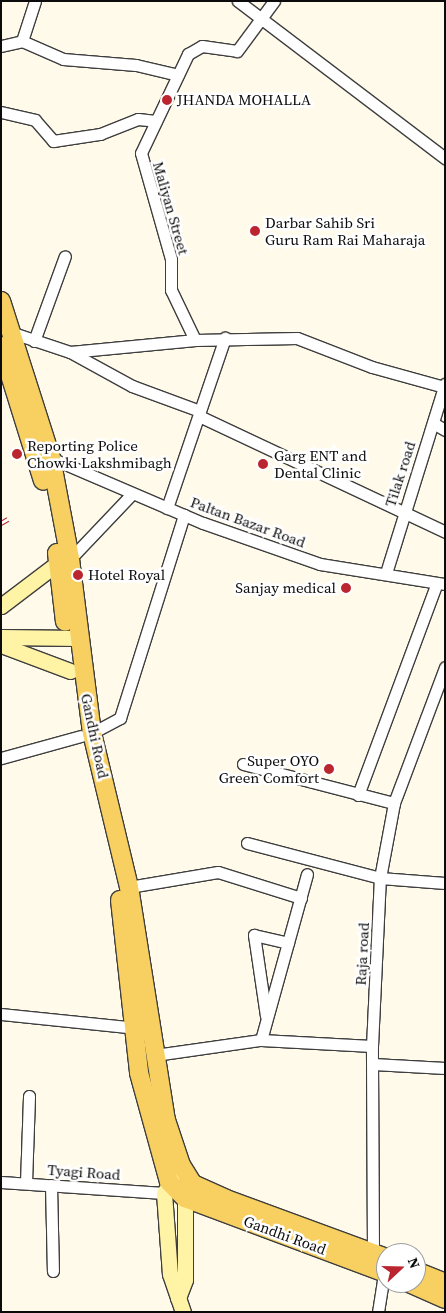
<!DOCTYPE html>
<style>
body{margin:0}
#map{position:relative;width:446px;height:1313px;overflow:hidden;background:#fffaea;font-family:"Source Serif 4",serif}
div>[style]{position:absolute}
.roads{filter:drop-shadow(1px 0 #3e3e3e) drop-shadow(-1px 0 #3e3e3e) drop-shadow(0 1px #3e3e3e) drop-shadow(0 -1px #3e3e3e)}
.street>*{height:11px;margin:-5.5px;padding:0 5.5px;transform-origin:5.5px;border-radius:5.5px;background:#fff}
.secondary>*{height:15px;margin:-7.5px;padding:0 7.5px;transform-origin:7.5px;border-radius:7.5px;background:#fff3a5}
.primary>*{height:18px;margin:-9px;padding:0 9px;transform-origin:9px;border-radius:9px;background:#f8d061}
.rail>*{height:5px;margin-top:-2.5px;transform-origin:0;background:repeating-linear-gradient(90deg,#fff 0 9px,#ba252f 0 18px);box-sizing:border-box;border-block:1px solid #ba252f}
.dots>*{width:14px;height:14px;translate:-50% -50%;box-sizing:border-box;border:2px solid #fff;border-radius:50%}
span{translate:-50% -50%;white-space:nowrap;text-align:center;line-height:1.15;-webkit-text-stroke:5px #fff;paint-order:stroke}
.poi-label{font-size:15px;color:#0b0b0b}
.left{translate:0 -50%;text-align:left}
.right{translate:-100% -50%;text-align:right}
.street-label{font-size:15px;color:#0b0b0b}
.frame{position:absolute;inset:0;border:2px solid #0b0b0b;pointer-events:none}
.north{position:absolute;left:376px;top:1243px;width:50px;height:50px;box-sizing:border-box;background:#fff;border:1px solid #9d9d9d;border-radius:50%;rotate:69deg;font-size:14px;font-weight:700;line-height:20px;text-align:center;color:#0b0b0b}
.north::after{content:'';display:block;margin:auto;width:18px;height:22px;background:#ba252f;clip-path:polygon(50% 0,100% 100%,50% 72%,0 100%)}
</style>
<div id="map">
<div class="roads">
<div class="street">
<i style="left:238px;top:1px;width:260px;rotate:37.2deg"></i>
<i style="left:22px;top:41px;width:45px;rotate:23.7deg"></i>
<i style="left:63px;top:59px;width:73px;rotate:4.7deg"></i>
<i style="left:136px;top:65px;width:43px;rotate:13.4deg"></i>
<i style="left:1px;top:46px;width:22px;rotate:-13deg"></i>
<i style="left:22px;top:41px;width:42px;rotate:-72deg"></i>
<i style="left:1px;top:112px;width:35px;rotate:13deg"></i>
<i style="left:35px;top:120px;width:28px;rotate:49deg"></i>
<i style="left:53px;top:141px;width:48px;rotate:-8.5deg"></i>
<i style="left:100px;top:134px;width:41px;rotate:-21.5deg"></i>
<i style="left:138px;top:119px;width:18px;rotate:6deg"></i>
<i style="left:13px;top:333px;width:60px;rotate:18.4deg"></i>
<i style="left:70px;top:352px;width:126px;rotate:-5.5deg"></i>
<i style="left:195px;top:340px;width:55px;rotate:-115.6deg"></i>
<i style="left:171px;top:290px;width:31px;rotate:-90deg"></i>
<i style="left:171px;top:259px;width:110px;rotate:-105.8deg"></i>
<i style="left:141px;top:153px;width:110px;rotate:-64.6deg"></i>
<i style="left:188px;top:54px;width:16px;rotate:-30deg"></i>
<i style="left:202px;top:46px;width:35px;rotate:8deg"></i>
<i style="left:237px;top:51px;width:62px;rotate:-53.5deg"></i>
<i style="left:195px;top:340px;width:102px;rotate:-1.1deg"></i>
<i style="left:297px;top:338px;width:80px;rotate:21.1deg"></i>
<i style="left:372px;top:367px;width:75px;rotate:15.5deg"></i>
<i style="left:34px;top:341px;width:90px;rotate:-70deg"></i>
<i style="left:70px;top:352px;width:71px;rotate:28.7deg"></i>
<i style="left:132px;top:386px;width:72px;rotate:20.2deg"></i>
<i style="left:199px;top:416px;width:272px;rotate:25.2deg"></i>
<i style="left:433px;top:423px;width:14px;rotate:30deg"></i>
<i style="left:51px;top:458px;width:165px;rotate:23.2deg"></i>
<i style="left:203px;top:523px;width:124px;rotate:19.3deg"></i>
<i style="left:320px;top:564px;width:127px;rotate:9.1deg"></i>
<i style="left:167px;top:508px;width:180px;rotate:-71.2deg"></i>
<i style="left:70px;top:559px;width:90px;rotate:-46.4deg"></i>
<i style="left:386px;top:573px;width:198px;rotate:-72.7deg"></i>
<i style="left:92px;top:733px;width:32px;rotate:-28deg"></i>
<i style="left:120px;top:718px;width:213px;rotate:-72.5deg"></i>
<i style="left:1px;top:758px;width:83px;rotate:-15.4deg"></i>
<i style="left:243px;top:764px;width:156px;rotate:14.5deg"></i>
<i style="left:358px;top:795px;width:226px;rotate:-69.6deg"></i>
<i style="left:247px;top:843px;width:138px;rotate:14.7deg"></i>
<i style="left:380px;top:878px;width:65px;rotate:4.4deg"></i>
<i style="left:129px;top:887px;width:90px;rotate:-9.6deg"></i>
<i style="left:218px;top:872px;width:87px;rotate:17.4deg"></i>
<i style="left:1px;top:1014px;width:136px;rotate:5.9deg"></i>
<i style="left:266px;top:1016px;width:82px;rotate:-98.4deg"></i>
<i style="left:254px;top:935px;width:35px;rotate:13deg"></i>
<i style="left:261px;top:1040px;width:172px;rotate:-74.5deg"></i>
<i style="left:155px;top:1055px;width:107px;rotate:-8.1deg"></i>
<i style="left:261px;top:1040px;width:111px;rotate:3.1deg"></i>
<i style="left:373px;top:1064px;width:72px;rotate:3.2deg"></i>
<i style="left:1px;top:1182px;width:163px;rotate:3.9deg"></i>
<i style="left:26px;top:1183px;width:87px;rotate:-88deg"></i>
<i style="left:51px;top:1185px;width:86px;rotate:88.7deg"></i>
<i style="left:373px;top:1252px;width:206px;rotate:-90.3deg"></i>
<i style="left:372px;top:1046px;width:168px;rotate:-87.3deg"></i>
<i style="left:380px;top:878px;width:76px;rotate:-79.4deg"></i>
<i style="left:394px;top:803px;width:145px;rotate:-69.4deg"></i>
<i style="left:378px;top:1312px;width:39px;rotate:-81deg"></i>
</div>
<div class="secondary">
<i style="left:1px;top:606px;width:73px;rotate:-37.2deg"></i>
<i style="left:1px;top:637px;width:78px;rotate:0.7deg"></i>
<i style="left:1px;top:645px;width:74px;rotate:20.6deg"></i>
<i style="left:175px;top:1174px;width:22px;rotate:120deg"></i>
<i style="left:164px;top:1193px;width:81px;rotate:85.8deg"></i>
<i style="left:170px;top:1274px;width:40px;rotate:71.1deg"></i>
<i style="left:178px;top:1298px;width:19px;rotate:-69deg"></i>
<i style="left:185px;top:1280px;width:82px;rotate:-90deg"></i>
<i style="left:185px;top:1198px;width:9px;rotate:-63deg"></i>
</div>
<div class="primary">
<i style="left:1px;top:301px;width:165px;rotate:72.3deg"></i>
<i style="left:51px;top:458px;width:103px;rotate:79.3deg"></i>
<i style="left:70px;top:559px;width:175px;rotate:82.8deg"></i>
<i style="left:92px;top:733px;width:158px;rotate:76.5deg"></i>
<i style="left:129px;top:887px;width:236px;rotate:81deg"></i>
<i style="left:166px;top:1120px;width:47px;rotate:71.6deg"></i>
<i style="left:181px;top:1165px;width:22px;rotate:58deg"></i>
<i style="left:193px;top:1184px;width:36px;rotate:24deg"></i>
<i style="left:226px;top:1199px;width:171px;rotate:20.2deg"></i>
<i style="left:1px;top:346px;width:141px;rotate:72.7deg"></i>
<i style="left:57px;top:553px;width:69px;rotate:83.4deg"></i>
<i style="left:120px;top:900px;width:174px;rotate:83.7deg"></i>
<i style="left:139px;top:1073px;width:113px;rotate:74.6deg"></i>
<i style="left:169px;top:1182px;width:23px;rotate:45deg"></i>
<i style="left:185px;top:1198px;width:215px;rotate:20.5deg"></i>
<i style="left:416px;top:1271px;width:31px;rotate:22deg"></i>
<i style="left:409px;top:1283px;width:39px;rotate:24deg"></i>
</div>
</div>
<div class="rail">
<i style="left:1px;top:523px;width:8px;rotate:-30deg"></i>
</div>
<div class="dots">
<i style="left:167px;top:100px;background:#ba252f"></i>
<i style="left:255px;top:231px;background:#ba252f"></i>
<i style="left:17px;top:454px;background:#ba252f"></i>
<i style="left:263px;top:464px;background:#ba252f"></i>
<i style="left:78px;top:575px;background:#ba252f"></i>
<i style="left:346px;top:588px;background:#ba252f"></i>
<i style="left:329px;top:769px;background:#ba252f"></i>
</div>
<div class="poi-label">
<span class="left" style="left:177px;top:100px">JHANDA MOHALLA</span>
<span class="left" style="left:265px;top:231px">Darbar Sahib Sri<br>Guru Ram Rai Maharaja</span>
<span class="left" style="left:27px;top:454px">Reporting Police<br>Chowki Lakshmibagh</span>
<span class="left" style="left:274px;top:464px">Garg ENT and<br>Dental Clinic</span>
<span class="left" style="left:88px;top:575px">Hotel Royal</span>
<span class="right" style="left:336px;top:588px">Sanjay medical</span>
<span class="right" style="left:319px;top:769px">Super OYO<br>Green Comfort</span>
</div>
<div class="street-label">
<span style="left:171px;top:208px;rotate:74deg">Maliyan Street</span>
<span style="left:400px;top:474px;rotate:-72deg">Tilak road</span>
<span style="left:248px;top:522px;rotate:20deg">Paltan Bazar Road</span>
<span style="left:95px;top:736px;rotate:78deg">Gandhi Road</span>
<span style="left:362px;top:954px;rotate:-87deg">Raja road</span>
<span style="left:84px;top:1172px;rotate:4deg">Tyagi Road</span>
<span style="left:285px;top:1235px;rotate:20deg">Gandhi Road</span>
</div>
<div class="frame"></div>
<div class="north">N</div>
</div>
